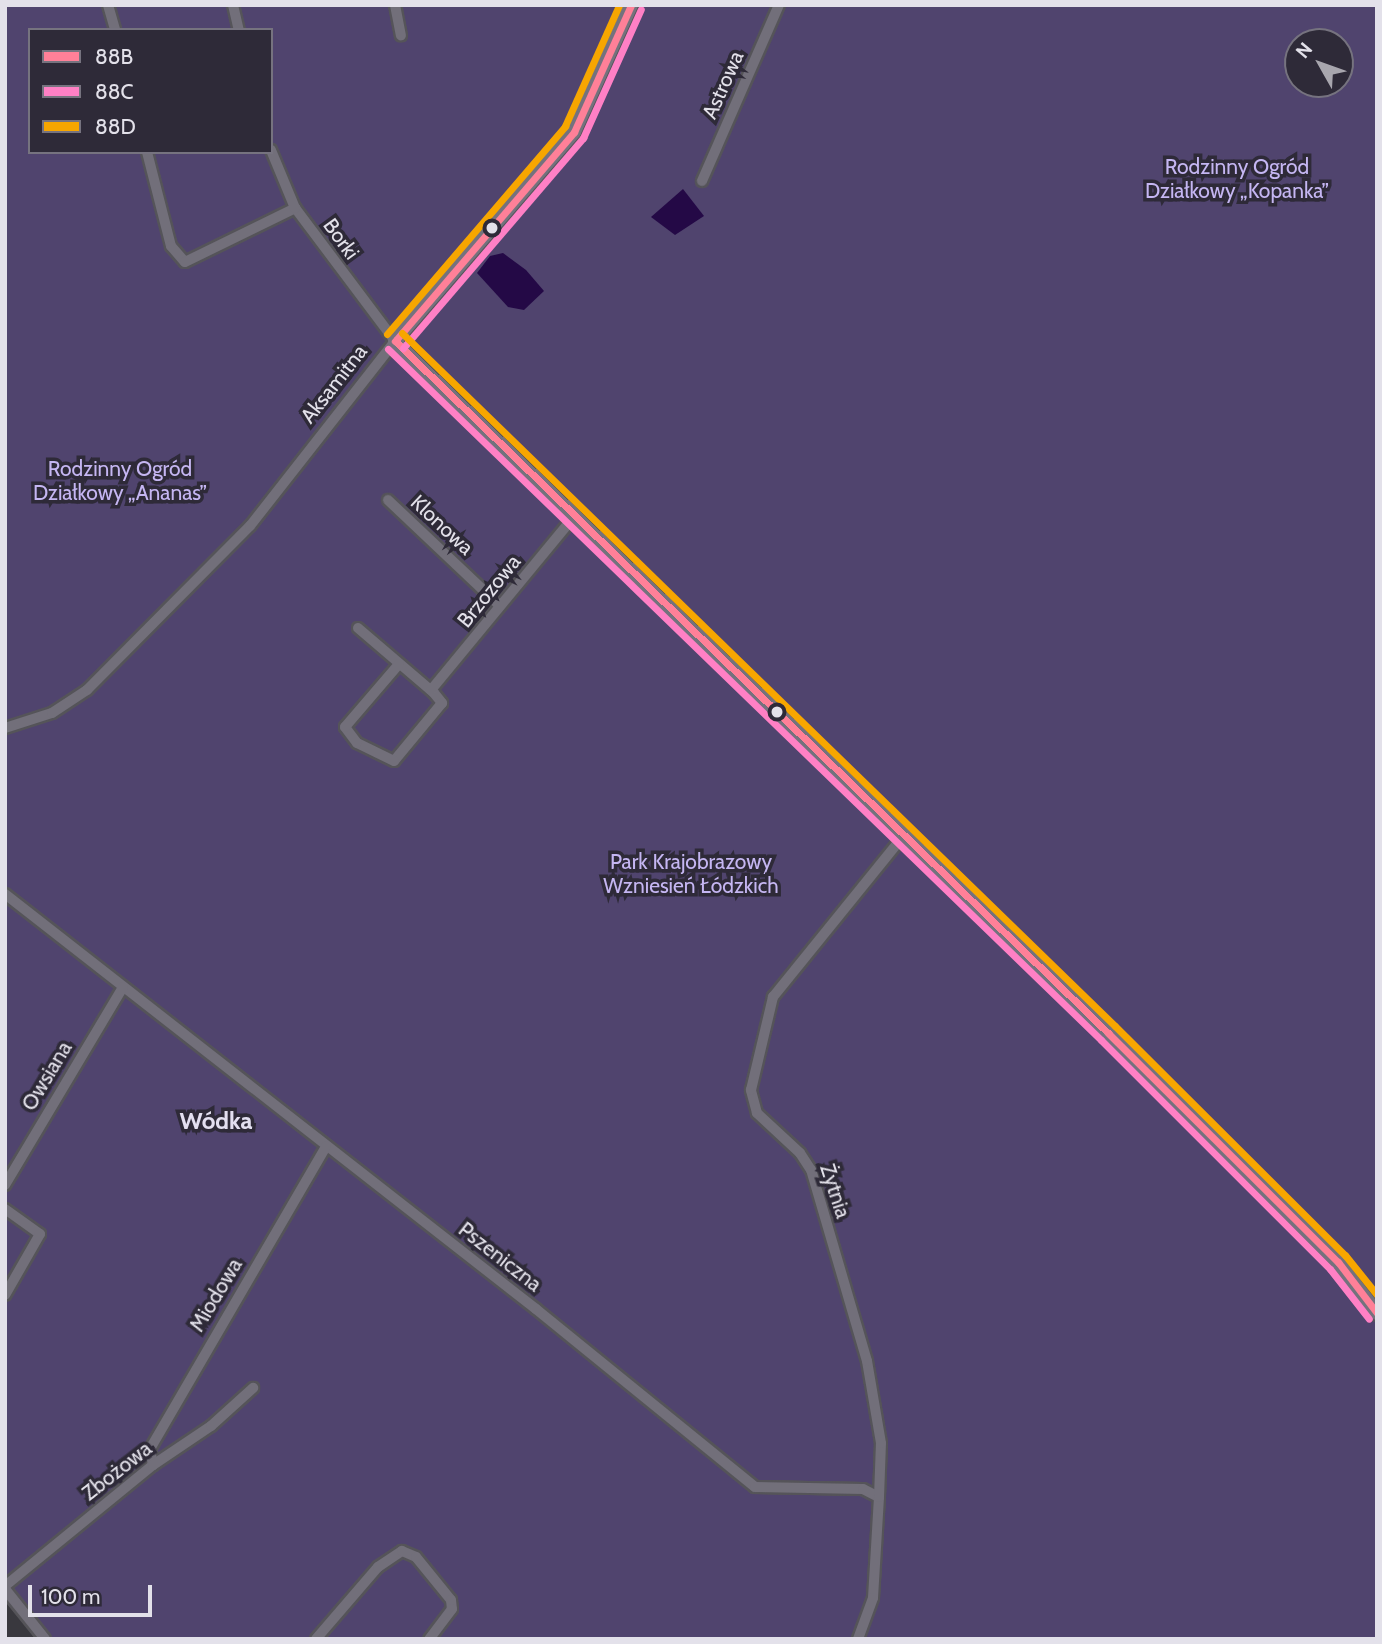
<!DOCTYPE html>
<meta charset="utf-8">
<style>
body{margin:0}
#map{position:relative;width:1382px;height:1644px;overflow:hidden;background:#39383e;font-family:Cabin,sans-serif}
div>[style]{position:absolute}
.green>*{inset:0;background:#50446e}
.water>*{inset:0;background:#240946}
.roads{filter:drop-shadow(2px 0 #555459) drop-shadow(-2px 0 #555459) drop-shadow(0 2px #555459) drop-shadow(0 -2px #555459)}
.street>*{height:10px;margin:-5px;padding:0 5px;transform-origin:5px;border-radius:5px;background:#726f7a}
.secondary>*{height:14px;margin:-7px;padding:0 7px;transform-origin:7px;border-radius:7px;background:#74727d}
.bus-1>*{height:7px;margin:-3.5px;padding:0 3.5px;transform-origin:3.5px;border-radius:3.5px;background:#ff8098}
.bus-2>*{height:7px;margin:-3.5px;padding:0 3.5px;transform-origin:3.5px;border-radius:3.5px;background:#ff80c5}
.bus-3>*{height:7px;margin:-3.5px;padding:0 3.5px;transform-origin:3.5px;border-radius:3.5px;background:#f7a600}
.dots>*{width:19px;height:19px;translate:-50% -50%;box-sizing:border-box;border:4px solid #2e2a38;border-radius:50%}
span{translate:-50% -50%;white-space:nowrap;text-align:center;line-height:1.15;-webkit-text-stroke:7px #2e2a38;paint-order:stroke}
.street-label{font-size:21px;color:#e3e1ea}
.park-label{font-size:21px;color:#c5b6f2}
.quarter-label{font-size:24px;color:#e3dff0;font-weight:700}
.frame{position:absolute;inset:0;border:7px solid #e3e1ea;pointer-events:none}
.legend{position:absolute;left:28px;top:28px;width:245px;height:126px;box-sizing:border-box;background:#2e2a38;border:2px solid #76737f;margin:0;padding:9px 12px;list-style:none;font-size:21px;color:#e3e1ea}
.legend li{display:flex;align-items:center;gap:14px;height:35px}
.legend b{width:35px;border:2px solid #76737f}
.north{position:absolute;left:1284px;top:28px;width:70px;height:70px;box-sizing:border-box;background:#2e2a38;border:2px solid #76737f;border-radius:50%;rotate:310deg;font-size:19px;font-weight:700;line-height:28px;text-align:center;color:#e3e1ea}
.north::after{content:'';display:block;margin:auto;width:24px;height:32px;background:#a8a6ae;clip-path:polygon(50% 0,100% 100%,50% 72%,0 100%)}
.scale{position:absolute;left:28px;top:1585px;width:124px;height:32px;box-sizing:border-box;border:4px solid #e3e1ea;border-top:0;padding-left:9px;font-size:21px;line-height:24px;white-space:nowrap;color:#e3e1ea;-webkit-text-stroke:5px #2e2a38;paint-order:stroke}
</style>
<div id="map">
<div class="green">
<i style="clip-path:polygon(evenodd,5px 5px,1377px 5px,1377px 1639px,39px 1639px,5px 1597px,5px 5px,30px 30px,271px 30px,271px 152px,30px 152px,30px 30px,5px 5px,1298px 42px,1340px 42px,1340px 84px,1298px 84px,1298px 42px)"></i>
</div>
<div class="water">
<i style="clip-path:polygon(683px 189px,704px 216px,675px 235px,651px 217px)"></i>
<i style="clip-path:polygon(503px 253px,526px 270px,544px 291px,524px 310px,508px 307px,477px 273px,490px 256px)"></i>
</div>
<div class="roads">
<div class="street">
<i style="left:108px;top:5px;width:26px;rotate:74deg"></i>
<i style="left:233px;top:5px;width:26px;rotate:77deg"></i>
<i style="left:395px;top:5px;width:31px;rotate:79deg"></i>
<i style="left:147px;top:152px;width:97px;rotate:75.7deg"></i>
<i style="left:171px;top:246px;width:21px;rotate:49deg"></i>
<i style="left:185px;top:262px;width:123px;rotate:-26.1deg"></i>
<i style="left:702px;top:181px;width:192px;rotate:-66.4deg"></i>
<i style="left:388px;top:500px;width:154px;rotate:43.4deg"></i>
<i style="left:358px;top:628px;width:100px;rotate:40.5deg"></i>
<i style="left:434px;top:693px;width:13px;rotate:51deg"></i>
<i style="left:442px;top:703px;width:75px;rotate:129.6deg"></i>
<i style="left:394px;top:761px;width:41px;rotate:-154.1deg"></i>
<i style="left:357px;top:743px;width:20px;rotate:-127deg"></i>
<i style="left:345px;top:727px;width:83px;rotate:-49.4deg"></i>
<i style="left:431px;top:690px;width:228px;rotate:-50.5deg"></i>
<i style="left:5px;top:728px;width:49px;rotate:-17.7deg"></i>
<i style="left:52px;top:713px;width:42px;rotate:-33.3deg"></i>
<i style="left:87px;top:690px;width:231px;rotate:-45.2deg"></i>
<i style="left:250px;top:526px;width:235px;rotate:-51.9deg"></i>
<i style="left:395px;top:341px;width:166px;rotate:-126.9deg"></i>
<i style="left:295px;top:208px;width:63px;rotate:-112.5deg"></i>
<i style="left:5px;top:894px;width:674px;rotate:38.01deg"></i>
<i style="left:536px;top:1309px;width:282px;rotate:39.1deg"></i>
<i style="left:755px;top:1487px;width:108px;rotate:1.1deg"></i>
<i style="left:863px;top:1489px;width:18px;rotate:27deg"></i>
<i style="left:879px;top:1497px;width:101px;rotate:93.4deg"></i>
<i style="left:873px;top:1598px;width:44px;rotate:110.1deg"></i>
<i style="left:5px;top:1185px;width:230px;rotate:-59.2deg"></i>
<i style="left:5px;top:1209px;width:43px;rotate:35.5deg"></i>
<i style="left:40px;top:1234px;width:70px;rotate:119.8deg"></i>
<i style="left:153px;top:1465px;width:16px;rotate:-101deg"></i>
<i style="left:150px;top:1449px;width:350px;rotate:-59.8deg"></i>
<i style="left:879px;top:1497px;width:54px;rotate:-87.9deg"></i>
<i style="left:881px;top:1443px;width:83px;rotate:-99.7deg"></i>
<i style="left:867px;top:1361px;width:199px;rotate:-106.3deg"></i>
<i style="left:811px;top:1170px;width:20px;rotate:-123deg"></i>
<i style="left:800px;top:1153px;width:59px;rotate:-137.1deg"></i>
<i style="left:757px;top:1113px;width:24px;rotate:-105deg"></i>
<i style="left:751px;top:1090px;width:96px;rotate:-76.7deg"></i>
<i style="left:773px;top:997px;width:208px;rotate:-51deg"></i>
<i style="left:5px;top:1586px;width:191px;rotate:-39.3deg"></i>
<i style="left:153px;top:1465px;width:70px;rotate:-33.9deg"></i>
<i style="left:211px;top:1426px;width:57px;rotate:-42.1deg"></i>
<i style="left:5px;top:1589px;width:64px;rotate:51.3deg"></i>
<i style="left:316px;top:1639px;width:95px;rotate:-49.3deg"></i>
<i style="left:378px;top:1567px;width:29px;rotate:-34deg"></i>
<i style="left:402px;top:1551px;width:15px;rotate:23deg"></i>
<i style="left:416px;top:1557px;width:55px;rotate:50.9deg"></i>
<i style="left:451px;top:1600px;width:9px;rotate:84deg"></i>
<i style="left:452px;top:1609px;width:38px;rotate:127deg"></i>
</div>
<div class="secondary">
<i style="left:631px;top:5px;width:139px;rotate:114.2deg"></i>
<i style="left:574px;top:132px;width:275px;rotate:130.6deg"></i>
<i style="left:395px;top:341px;width:5px;rotate:53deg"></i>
<i style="left:398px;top:345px;width:989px;rotate:44.1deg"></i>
<i style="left:1108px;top:1033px;width:325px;rotate:44.9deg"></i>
<i style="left:1338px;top:1262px;width:64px;rotate:52.6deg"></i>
</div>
</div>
<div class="bus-1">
<i style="left:395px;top:341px;width:994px;rotate:44.14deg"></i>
<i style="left:1108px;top:1033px;width:325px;rotate:44.9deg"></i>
<i style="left:1338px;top:1262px;width:64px;rotate:52.6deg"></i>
<i style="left:395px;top:341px;width:275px;rotate:-49.4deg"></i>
<i style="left:574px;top:132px;width:139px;rotate:-65.8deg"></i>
</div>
<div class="bus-2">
<i style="left:403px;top:348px;width:277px;rotate:-49.4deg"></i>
<i style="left:583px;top:138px;width:141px;rotate:-65.8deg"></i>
<i style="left:388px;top:349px;width:993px;rotate:44.1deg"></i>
<i style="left:1101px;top:1040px;width:324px;rotate:45deg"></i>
<i style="left:1330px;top:1269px;width:63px;rotate:52deg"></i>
</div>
<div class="bus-3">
<i style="left:402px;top:333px;width:994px;rotate:44.19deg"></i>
<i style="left:1115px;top:1026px;width:325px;rotate:44.9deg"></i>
<i style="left:1345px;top:1255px;width:51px;rotate:51.3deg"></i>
<i style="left:387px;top:334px;width:274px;rotate:-49.4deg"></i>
<i style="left:565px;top:126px;width:133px;rotate:-65.9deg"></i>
</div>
<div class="dots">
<i style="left:492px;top:228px;background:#e3e1ea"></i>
<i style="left:777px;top:712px;background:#e3e1ea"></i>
</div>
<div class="street-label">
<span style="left:723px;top:85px;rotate:-66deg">Astrowa</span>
<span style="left:341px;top:239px;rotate:54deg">Borki</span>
<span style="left:334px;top:384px;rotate:-52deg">Aksamitna</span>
<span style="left:442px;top:525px;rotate:43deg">Klonowa</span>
<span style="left:489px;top:591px;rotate:-51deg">Brzozowa</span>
<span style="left:47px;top:1076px;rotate:-59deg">Owsiana</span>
<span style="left:835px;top:1191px;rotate:72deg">Żytnia</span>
<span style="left:500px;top:1257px;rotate:38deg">Pszeniczna</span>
<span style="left:216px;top:1295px;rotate:-59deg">Miodowa</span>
<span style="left:117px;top:1471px;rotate:-38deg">Zbożowa</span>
</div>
<div class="park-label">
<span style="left:1237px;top:179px">Rodzinny Ogród<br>Działkowy „Kopanka”</span>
<span style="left:120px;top:481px">Rodzinny Ogród<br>Działkowy „Ananas”</span>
<span style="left:691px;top:874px">Park Krajobrazowy<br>Wzniesień Łódzkich</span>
</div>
<div class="quarter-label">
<span style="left:216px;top:1121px">Wódka</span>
</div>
<div class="frame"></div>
<ul class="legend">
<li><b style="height:9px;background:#ff8098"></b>88B</li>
<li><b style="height:9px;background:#ff80c5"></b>88C</li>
<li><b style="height:9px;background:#f7a600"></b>88D</li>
</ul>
<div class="north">N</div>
<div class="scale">100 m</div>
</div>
